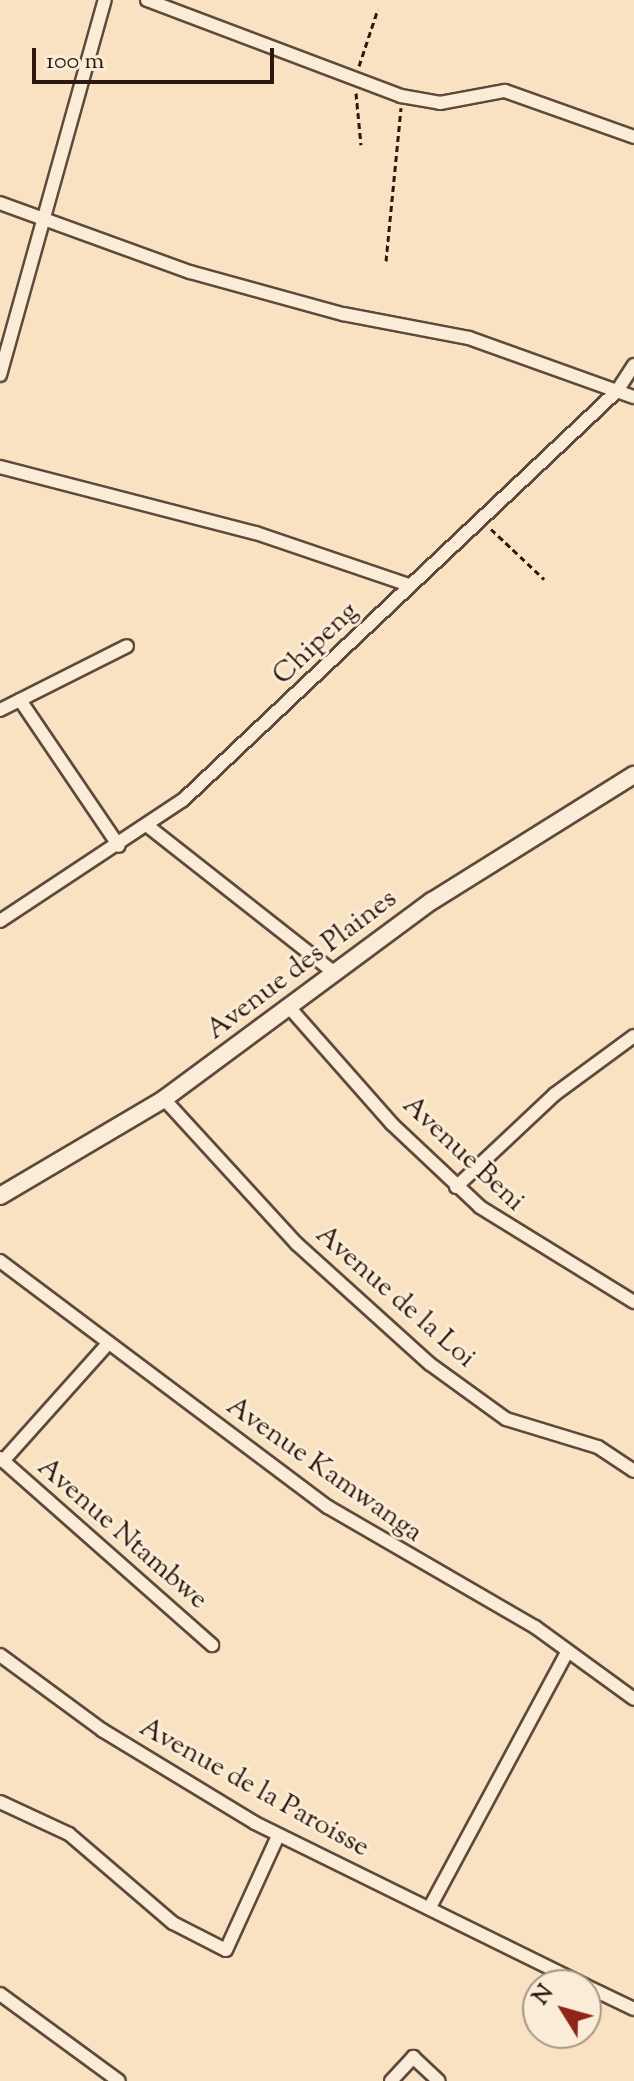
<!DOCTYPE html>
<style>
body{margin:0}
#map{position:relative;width:634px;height:2081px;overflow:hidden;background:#f9e2c2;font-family:"Sorts Mill Goudy",serif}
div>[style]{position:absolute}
.path>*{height:3px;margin-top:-1.5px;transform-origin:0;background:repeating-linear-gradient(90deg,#2b180f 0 6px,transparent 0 10px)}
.roads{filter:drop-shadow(2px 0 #5e4a3c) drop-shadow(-2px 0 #5e4a3c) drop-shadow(0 2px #5e4a3c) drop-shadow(0 -2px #5e4a3c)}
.minor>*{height:12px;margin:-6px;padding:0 6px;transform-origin:6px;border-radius:6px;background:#fbecd7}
.tertiary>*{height:16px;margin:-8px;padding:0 8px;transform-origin:8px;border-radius:8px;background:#fbecd7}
span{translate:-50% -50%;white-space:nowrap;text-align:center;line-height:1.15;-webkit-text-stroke:6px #fbecd7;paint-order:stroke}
.street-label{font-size:28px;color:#2b180f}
.north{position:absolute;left:522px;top:1969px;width:80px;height:80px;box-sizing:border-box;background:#fbecd7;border:2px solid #a89787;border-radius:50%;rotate:307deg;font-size:22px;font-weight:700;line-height:32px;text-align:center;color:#2b180f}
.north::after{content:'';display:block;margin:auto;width:28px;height:36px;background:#8f2418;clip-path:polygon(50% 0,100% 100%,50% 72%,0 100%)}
.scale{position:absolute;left:32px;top:48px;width:242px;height:36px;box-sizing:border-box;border:4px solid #2b180f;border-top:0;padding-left:10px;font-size:24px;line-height:28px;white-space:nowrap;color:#2b180f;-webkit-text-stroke:6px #fbecd7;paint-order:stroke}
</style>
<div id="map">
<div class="path">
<i style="left:359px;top:66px;width:60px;rotate:-71.6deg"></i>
<i style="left:356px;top:93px;width:52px;rotate:84.5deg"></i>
<i style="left:386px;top:261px;width:154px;rotate:-84.4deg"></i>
<i style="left:491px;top:529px;width:73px;rotate:43.3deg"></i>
</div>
<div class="roads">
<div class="minor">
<i style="left:147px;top:0;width:272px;rotate:20.7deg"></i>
<i style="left:401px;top:96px;width:40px;rotate:10deg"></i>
<i style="left:440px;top:103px;width:66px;rotate:-10.5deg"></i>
<i style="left:505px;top:91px;width:137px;rotate:19.6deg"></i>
<i style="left:0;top:203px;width:202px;rotate:20deg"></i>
<i style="left:190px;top:272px;width:159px;rotate:15.4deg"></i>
<i style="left:343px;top:314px;width:128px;rotate:10.8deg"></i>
<i style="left:469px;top:338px;width:175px;rotate:19.7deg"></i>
<i style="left:0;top:375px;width:389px;rotate:-74.4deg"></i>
<i style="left:0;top:467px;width:264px;rotate:14.5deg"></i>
<i style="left:256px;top:533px;width:162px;rotate:18.8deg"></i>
<i style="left:20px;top:700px;width:176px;rotate:55.9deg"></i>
<i style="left:0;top:710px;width:142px;rotate:-26.7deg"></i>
<i style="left:149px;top:827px;width:233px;rotate:38.2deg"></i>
<i style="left:0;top:921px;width:219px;rotate:-33.5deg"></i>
<i style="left:183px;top:800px;width:596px;rotate:-43.3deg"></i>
<i style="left:617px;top:391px;width:31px;rotate:-57deg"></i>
<i style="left:288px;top:1006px;width:157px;rotate:48.6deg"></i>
<i style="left:392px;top:1124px;width:121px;rotate:43.3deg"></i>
<i style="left:480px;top:1207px;width:181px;rotate:31.7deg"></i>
<i style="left:164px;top:1099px;width:197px;rotate:47.5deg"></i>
<i style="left:297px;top:1244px;width:179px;rotate:42.1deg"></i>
<i style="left:430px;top:1364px;width:94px;rotate:35.9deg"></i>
<i style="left:506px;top:1419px;width:96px;rotate:16.9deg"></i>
<i style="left:598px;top:1447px;width:43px;rotate:33.7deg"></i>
<i style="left:456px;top:1187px;width:136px;rotate:-43.2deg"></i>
<i style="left:555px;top:1094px;width:98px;rotate:-36.3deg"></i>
<i style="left:0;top:1261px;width:410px;rotate:36.9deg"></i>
<i style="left:328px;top:1507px;width:239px;rotate:30.1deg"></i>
<i style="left:535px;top:1627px;width:122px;rotate:36deg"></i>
<i style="left:0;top:1458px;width:283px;rotate:41.4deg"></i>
<i style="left:3px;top:1461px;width:154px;rotate:-48.2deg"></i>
<i style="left:0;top:1655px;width:127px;rotate:36.3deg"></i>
<i style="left:102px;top:1730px;width:179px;rotate:31.3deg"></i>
<i style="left:255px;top:1823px;width:367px;rotate:26.2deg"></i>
<i style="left:0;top:1802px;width:76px;rotate:24.9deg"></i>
<i style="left:69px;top:1834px;width:137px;rotate:40.6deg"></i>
<i style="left:173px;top:1923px;width:59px;rotate:27deg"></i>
<i style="left:226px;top:1950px;width:125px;rotate:-65.5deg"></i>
<i style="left:431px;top:1905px;width:287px;rotate:-61.7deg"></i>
<i style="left:586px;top:1986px;width:53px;rotate:25.6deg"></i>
<i style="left:0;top:1994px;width:147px;rotate:36.2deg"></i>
<i style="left:391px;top:2081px;width:33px;rotate:-47deg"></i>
<i style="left:413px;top:2057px;width:35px;rotate:43deg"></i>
</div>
<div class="tertiary">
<i style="left:0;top:1196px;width:191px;rotate:-30.6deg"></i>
<i style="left:164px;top:1099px;width:333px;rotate:-36.5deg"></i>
<i style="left:432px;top:901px;width:238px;rotate:-32deg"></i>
</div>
</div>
<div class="street-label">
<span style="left:316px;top:644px;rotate:-44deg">Chipeng</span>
<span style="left:302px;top:965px;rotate:-37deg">Avenue des Plaines</span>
<span style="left:463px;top:1154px;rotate:43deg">Avenue Beni</span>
<span style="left:395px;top:1297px;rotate:41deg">Avenue de la Loi</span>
<span style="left:324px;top:1470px;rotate:35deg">Avenue Kamwanga</span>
<span style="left:122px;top:1534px;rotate:41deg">Avenue Ntambwe</span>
<span style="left:254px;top:1788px;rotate:29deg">Avenue de la Paroisse</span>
</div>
<div class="north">N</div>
<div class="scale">100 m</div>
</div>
